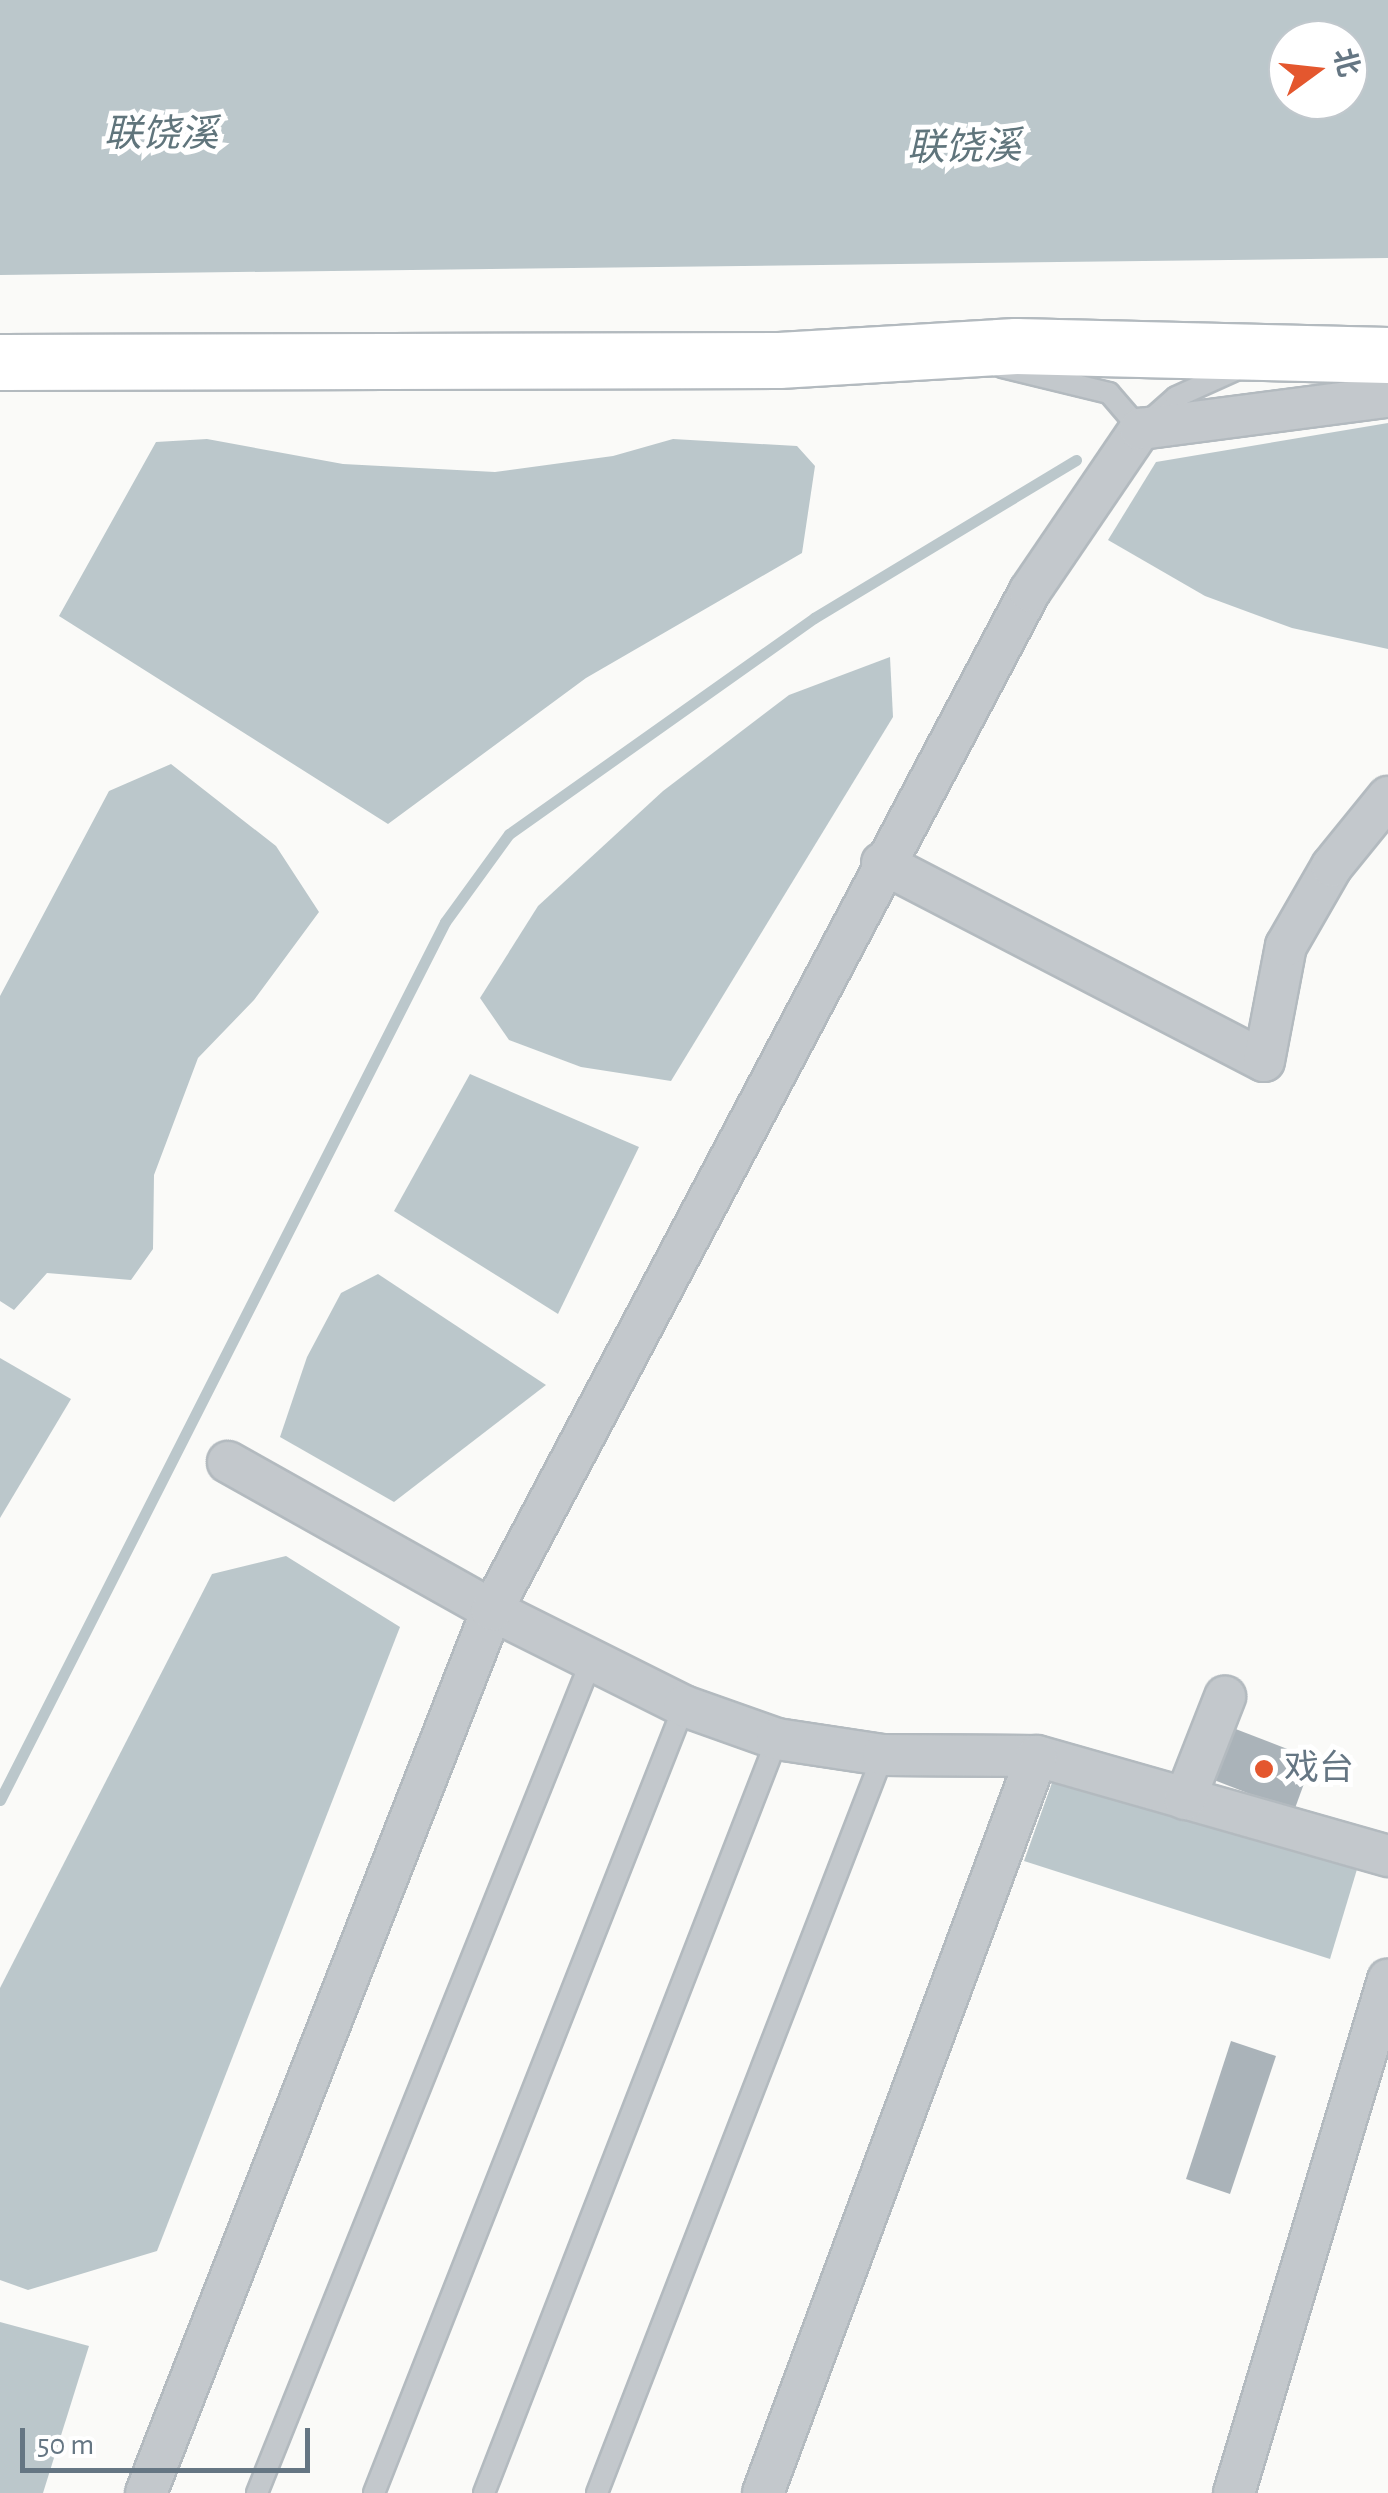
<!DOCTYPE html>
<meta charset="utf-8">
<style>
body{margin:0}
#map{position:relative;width:1388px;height:2493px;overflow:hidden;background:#fafaf8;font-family:"Alegreya Sans","Noto Sans SC",sans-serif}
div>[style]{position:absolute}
.water>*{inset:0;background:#bbc7cb}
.stream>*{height:11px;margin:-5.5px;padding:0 5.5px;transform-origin:5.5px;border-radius:5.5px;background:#bbc7cb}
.building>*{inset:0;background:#aab3b9}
.roads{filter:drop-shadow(2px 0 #b3babf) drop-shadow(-2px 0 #b3babf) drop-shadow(0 2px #b3babf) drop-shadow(0 -2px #b3babf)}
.lane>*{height:20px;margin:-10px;padding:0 10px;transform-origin:10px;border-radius:10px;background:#c3c8cc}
.street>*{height:40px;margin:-20px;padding:0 20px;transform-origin:20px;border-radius:20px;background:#c3c8cc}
.secondary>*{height:55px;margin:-27.5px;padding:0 27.5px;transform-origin:27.5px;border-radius:27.5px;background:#fff}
.dots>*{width:28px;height:28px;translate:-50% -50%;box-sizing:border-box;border:5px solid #fff;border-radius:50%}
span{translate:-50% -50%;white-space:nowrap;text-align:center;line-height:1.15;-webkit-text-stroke:10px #fff;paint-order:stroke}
.poi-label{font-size:35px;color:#657683}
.left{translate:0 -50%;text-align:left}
.water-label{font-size:38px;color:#60757c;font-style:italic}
.north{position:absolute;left:1268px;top:20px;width:100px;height:100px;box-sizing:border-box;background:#fff;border:2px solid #c1c8cd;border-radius:50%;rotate:75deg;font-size:28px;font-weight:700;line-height:40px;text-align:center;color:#657683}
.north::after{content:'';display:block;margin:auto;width:35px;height:45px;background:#e4572e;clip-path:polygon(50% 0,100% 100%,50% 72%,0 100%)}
.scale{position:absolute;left:20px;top:2428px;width:290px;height:45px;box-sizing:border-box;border:5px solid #657683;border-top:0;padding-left:12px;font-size:30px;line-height:35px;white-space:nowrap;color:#657683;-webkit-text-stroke:8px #fff;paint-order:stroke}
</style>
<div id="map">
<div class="water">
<i style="clip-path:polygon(evenodd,0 0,1388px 0,1388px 258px,0 275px,0 0,1288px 40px,1348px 40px,1348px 100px,1288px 100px,1288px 40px)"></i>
<i style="clip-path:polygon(1388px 423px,1388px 649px,1292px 628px,1205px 596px,1108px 540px,1156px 462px)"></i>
<i style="clip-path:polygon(207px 439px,343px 464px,495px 472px,613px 456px,673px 439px,797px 446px,815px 466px,802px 553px,586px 678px,388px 824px,59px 616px,156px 442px)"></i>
<i style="clip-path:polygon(890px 657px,893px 717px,671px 1081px,581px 1067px,509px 1040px,480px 998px,538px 906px,663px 791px,789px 695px)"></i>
<i style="clip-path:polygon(171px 764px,276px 846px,319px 912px,254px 1000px,198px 1058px,154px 1175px,153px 1249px,131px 1280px,47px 1273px,14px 1310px,0 1301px,0 996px,109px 791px)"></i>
<i style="clip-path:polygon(470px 1074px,639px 1147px,558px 1314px,394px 1211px)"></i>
<i style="clip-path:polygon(378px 1274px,546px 1385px,394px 1502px,280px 1437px,307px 1357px,341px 1293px)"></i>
<i style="clip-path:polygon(0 1358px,71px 1399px,0 1518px)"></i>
<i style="clip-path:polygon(286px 1556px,400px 1627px,157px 2251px,28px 2290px,0 2280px,0 1988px,212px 1574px)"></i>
<i style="clip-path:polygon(1053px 1780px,1358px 1866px,1330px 1959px,1024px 1861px)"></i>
<i style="clip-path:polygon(0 2322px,89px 2346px,43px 2493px,0 2493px)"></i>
</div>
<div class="stream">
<i style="left:0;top:1800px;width:984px;rotate:-63.12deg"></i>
<i style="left:445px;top:922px;width:109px;rotate:-54deg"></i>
<i style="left:509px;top:834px;width:374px;rotate:-35.3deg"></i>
<i style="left:814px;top:618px;width:306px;rotate:-31.1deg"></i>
</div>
<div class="building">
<i style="clip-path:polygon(1233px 1728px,1313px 1759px,1294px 1811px,1214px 1780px)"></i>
<i style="clip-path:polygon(1231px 2041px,1276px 2056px,1230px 2194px,1186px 2179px)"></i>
</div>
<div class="roads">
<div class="lane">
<i style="left:1002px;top:367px;width:110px;rotate:13.7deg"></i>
<i style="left:1109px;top:393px;width:48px;rotate:49.3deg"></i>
<i style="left:1140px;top:429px;width:48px;rotate:-41.6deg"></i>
<i style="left:1176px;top:397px;width:70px;rotate:-24.4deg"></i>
<i style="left:257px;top:2493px;width:899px;rotate:-68.12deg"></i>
<i style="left:374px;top:2493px;width:846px;rotate:-68.5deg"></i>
<i style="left:484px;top:2493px;width:809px;rotate:-68.76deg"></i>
<i style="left:597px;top:2493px;width:791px;rotate:-68.82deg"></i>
</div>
<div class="street">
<i style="left:882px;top:863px;width:430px;rotate:27.4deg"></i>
<i style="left:1264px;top:1061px;width:117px;rotate:-79.2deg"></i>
<i style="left:1286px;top:946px;width:92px;rotate:-60.1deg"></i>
<i style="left:1332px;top:866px;width:89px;rotate:-50.9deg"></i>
<i style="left:228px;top:1462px;width:303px;rotate:29.3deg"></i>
<i style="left:492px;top:1610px;width:215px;rotate:26.6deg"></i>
<i style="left:684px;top:1706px;width:99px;rotate:19.5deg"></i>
<i style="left:777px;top:1739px;width:107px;rotate:8.6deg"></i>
<i style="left:883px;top:1755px;width:154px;rotate:0.4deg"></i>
<i style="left:1037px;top:1756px;width:365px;rotate:15.9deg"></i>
<i style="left:1185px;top:1799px;width:110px;rotate:-68.6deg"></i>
<i style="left:146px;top:2493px;width:948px;rotate:-68.6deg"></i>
<i style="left:492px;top:1610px;width:1152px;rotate:-62.17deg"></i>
<i style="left:1030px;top:591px;width:196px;rotate:-55.8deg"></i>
<i style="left:1140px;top:429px;width:250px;rotate:-7.4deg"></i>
<i style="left:763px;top:2493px;width:786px;rotate:-69.61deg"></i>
<i style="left:1234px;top:2493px;width:536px;rotate:-73.29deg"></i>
</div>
<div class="secondary">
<i style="left:0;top:362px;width:779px;rotate:-0.15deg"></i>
<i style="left:779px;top:360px;width:237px;rotate:-3.4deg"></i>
<i style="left:1016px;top:346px;width:372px;rotate:1.4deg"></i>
</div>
</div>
<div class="dots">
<i style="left:1264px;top:1769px;background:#e4572e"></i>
</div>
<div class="poi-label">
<span class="left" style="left:1284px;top:1769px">戏台</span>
</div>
<div class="water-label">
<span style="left:161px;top:136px">联饶溪</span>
<span style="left:964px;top:149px;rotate:-1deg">联饶溪</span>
</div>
<div class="north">北</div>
<div class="scale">50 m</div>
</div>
